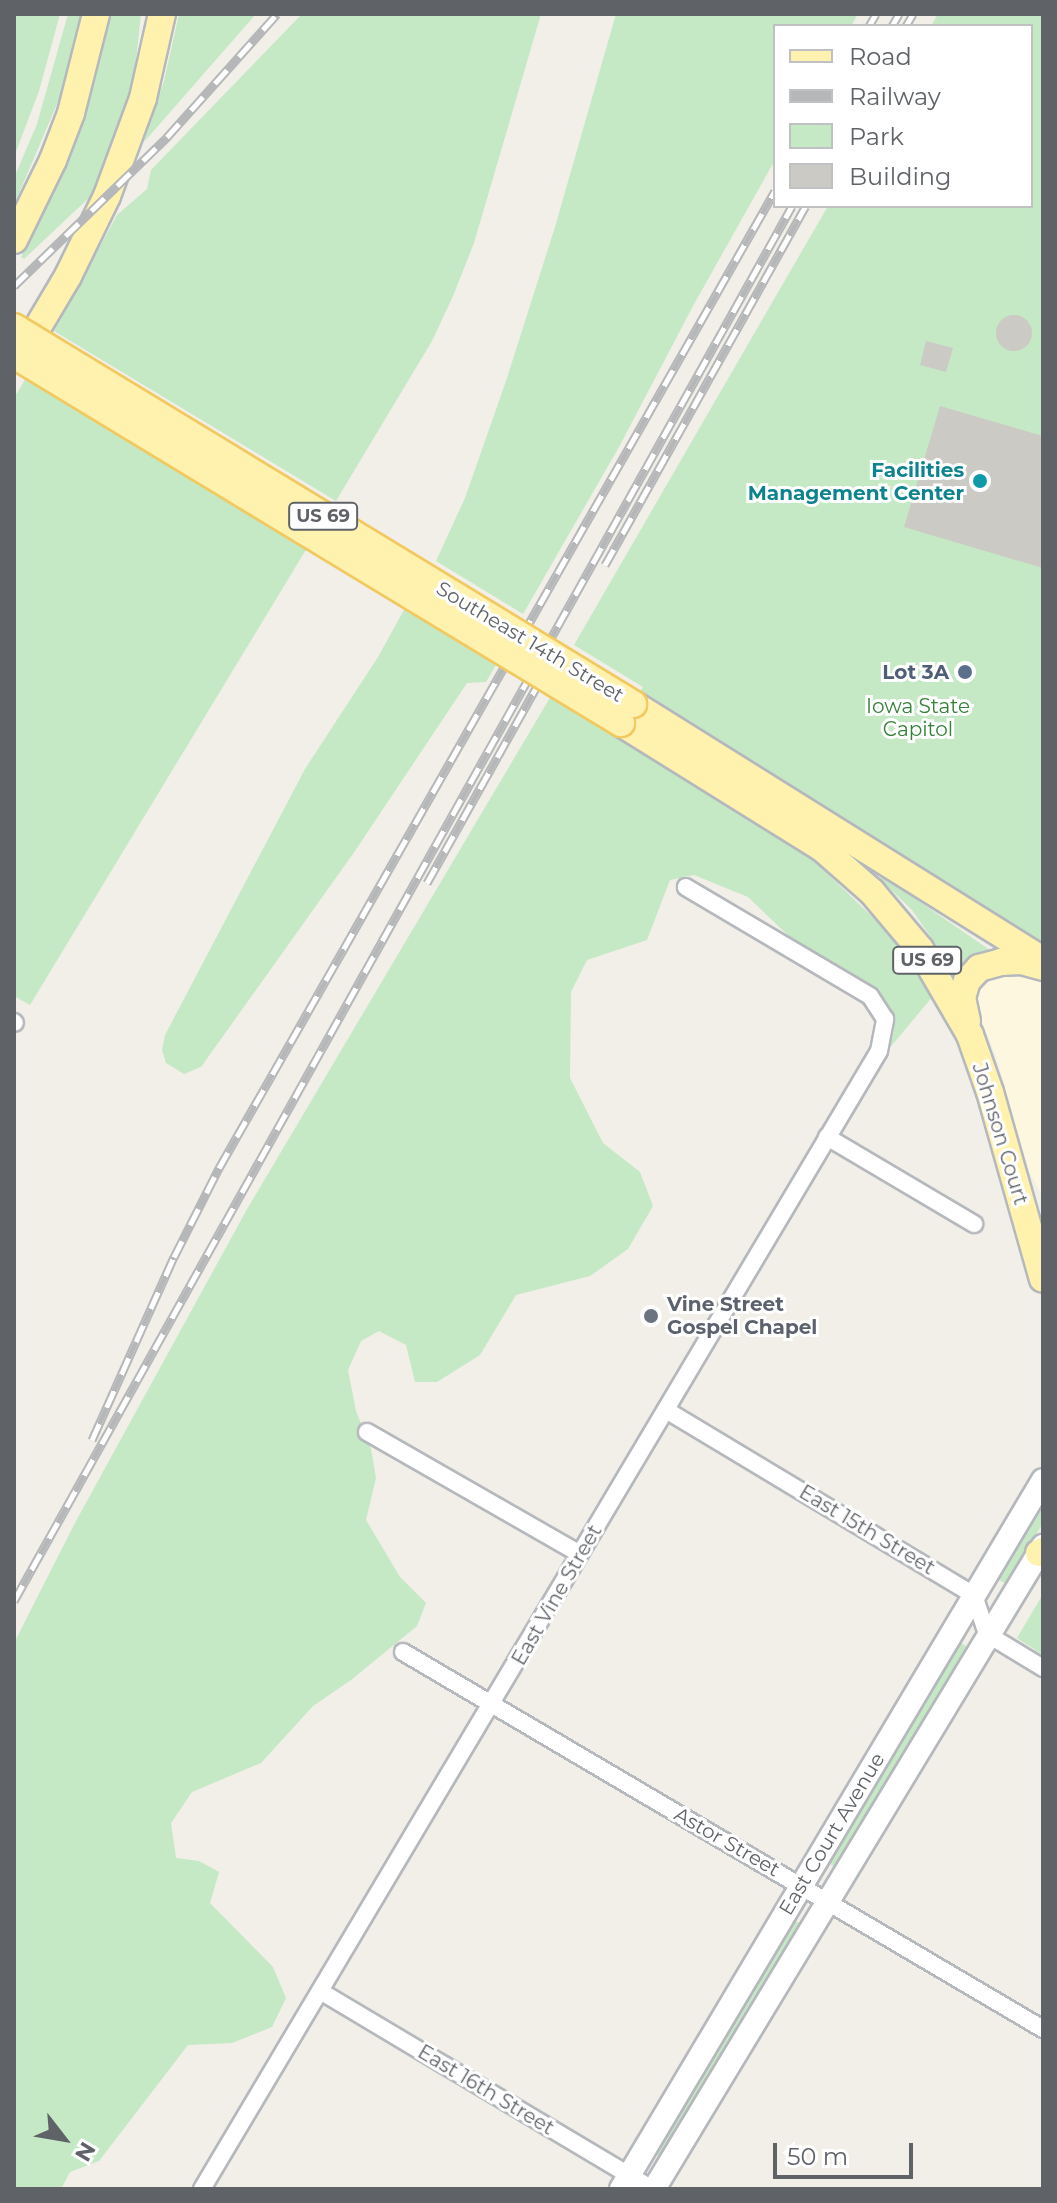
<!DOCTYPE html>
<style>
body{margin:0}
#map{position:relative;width:1057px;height:2203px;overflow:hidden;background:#f1efe8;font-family:Montserrat,sans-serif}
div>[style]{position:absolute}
.commercial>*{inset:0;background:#fef7e0}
.green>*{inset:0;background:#c5e8c5}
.building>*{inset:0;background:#cccac5}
.round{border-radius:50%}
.roads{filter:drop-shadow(2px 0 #b5b8bc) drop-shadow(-2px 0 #b5b8bc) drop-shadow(0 2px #b5b8bc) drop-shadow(0 -2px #b5b8bc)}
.street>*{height:16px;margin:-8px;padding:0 8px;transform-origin:8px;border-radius:8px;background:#fff}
.secondary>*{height:22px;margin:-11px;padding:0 11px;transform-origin:11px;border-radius:11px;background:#fff}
.primary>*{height:26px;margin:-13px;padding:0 13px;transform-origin:13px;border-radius:13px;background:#fff2af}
.rail>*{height:9px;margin-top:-4.5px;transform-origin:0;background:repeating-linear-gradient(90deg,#fff 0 18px,#b6b7b8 0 36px);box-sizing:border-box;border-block:2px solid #b6b7b8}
.bridges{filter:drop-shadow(2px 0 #f2c960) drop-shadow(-2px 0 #f2c960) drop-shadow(0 2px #f2c960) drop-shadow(0 -2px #f2c960)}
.primary-bridge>*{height:26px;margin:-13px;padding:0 13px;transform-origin:13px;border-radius:13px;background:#fff2af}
.dots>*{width:22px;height:22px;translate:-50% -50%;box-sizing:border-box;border:4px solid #fff;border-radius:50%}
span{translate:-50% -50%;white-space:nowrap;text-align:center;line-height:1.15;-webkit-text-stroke:6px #fff;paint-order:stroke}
.shield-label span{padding:2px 6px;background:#fff;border:2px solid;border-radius:6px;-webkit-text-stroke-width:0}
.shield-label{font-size:18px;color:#5f6368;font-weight:700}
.culture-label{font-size:20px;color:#0d838f;font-weight:700}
.right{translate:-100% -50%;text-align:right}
.street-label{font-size:20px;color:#5f6368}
.service-label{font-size:20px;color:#4e5e75;font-weight:700}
.park-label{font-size:20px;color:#348238}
.worship-label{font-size:20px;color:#5b616d;font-weight:700}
.left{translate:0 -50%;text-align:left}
.frame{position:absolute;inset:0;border:16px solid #5f6368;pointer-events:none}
.legend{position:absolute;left:773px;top:24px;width:260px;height:184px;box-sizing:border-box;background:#fff;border:2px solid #bfc1c3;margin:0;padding:10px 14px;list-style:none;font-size:24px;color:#5f6368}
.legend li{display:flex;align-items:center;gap:16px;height:40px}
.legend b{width:40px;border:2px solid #bfc1c3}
.north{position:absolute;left:24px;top:2099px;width:80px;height:80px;-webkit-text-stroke:6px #fff;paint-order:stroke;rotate:121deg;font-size:22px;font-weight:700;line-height:32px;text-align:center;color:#5f6368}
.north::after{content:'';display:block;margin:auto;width:28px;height:36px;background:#5f6368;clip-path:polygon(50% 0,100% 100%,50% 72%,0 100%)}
.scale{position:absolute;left:773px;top:2143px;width:140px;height:36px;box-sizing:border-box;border:4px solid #5f6368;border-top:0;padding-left:10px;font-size:24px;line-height:28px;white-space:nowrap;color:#5f6368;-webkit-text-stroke:6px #fff;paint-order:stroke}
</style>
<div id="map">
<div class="commercial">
<i style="clip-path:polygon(1008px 969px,1043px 982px,1043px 1198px,1029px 1171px,996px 1056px,974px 1003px,975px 989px,984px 977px)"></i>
</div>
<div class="green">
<i style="clip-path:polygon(14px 14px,60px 14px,39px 91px,14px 157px)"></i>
<i style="clip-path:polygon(68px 14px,81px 14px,60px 97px,14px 205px,14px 178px,37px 124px)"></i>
<i style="clip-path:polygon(111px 14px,141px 14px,135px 70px,118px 130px,93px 194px,24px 259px,21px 257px,43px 215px,82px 120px)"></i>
<i style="clip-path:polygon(179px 14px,256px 14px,144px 142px,164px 81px)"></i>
<i style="clip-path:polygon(302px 14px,541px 14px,474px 243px,453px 296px,432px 341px,336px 501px,54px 331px,117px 215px,147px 189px,151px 170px)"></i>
<i style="clip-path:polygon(616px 14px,858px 14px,851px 26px,775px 26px,775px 160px,693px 306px,619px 447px,523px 614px,436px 561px,465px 498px,507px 378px,555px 227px)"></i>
<i style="clip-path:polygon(938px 14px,1043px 14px,1043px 943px,640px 692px,643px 687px,574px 645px,828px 206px,1031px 206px,1031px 26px,931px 26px)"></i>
<i style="clip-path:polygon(26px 378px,307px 548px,30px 1005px,14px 996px,14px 398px)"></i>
<i style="clip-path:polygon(405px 608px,497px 663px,486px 682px,467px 683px,355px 851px,201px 1067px,184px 1074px,166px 1063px,162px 1050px,165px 1035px,305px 769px,378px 657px)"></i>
<i style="clip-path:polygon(551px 696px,739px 809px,812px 859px,885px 929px,933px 996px,888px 1050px,894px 1031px,891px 1015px,875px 988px,794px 941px,748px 897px,694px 875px,670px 880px,647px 940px,587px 960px,571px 992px,570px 1078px,603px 1143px,640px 1172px,653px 1206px,628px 1249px,590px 1276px,516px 1295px,480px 1355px,437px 1382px,415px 1382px,406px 1345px,379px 1331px,361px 1341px,348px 1370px,356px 1411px,371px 1449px,376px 1478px,366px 1520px,400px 1577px,426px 1603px,417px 1626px,351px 1680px,313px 1706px,261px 1763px,192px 1792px,171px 1823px,176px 1858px,199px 1861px,219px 1872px,210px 1903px,273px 1967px,286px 1998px,272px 2027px,232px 2043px,188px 2045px,99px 2161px,70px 2172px,61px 2189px,14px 2189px,14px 1643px,76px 1521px,246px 1211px)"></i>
<i style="clip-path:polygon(882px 876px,987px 948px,990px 951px,959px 978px,912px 910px,880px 879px)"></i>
<i style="clip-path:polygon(1043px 1500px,1043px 1523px,1006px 1584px,996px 1578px)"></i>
<i style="clip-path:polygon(1043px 1594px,1043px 1655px,1017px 1638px)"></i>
<i style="clip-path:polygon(958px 1641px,969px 1648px,837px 1868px,826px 1862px)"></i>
<i style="clip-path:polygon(792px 1919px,803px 1925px,664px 2159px,653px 2152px)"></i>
</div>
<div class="building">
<i class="round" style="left:996px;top:315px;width:36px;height:36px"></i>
<i style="clip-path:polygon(926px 341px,953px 348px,946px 372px,920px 365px)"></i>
<i style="clip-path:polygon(940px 406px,1043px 436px,1043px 568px,904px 527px)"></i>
</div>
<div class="roads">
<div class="street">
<i style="left:14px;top:1022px;width:1px;rotate:45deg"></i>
<i style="left:827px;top:1137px;width:171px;rotate:30.6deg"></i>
<i style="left:666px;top:1410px;width:359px;rotate:31deg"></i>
<i style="left:974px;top:1595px;width:41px;rotate:71.6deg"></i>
<i style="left:987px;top:1634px;width:66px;rotate:31.3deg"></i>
<i style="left:367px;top:1432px;width:245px;rotate:29.8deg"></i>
<i style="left:403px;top:1652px;width:743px;rotate:30.5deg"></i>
<i style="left:320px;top:1991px;width:387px;rotate:30.8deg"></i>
<i style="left:202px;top:2189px;width:1324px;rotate:-59.25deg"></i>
<i style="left:879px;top:1051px;width:33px;rotate:-79deg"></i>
<i style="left:885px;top:1019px;width:27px;rotate:-123deg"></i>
<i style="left:870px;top:996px;width:214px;rotate:-149.4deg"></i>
</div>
<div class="secondary">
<i style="left:621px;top:2189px;width:825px;rotate:-59.24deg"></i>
<i style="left:654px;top:2189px;width:752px;rotate:-58.83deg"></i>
</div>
<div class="primary">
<i style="left:14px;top:240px;width:89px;rotate:-64deg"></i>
<i style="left:53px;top:160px;width:50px;rotate:-69deg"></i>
<i style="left:71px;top:113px;width:102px;rotate:-75.8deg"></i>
<i style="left:20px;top:357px;width:94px;rotate:-59.3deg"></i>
<i style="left:68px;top:276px;width:89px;rotate:-64deg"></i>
<i style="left:107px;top:196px;width:104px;rotate:-69.8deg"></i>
<i style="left:143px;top:98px;width:86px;rotate:-77.3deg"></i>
<i style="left:633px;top:704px;width:483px;rotate:32deg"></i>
<i style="left:621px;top:723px;width:237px;rotate:31.9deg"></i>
<i style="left:822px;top:848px;width:67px;rotate:41.3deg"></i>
<i style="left:872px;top:892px;width:75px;rotate:49.9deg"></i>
<i style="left:920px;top:949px;width:99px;rotate:59.8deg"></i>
<i style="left:970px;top:1035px;width:60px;rotate:70.7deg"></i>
<i style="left:990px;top:1092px;width:194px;rotate:74.2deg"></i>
<i style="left:967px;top:1021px;width:24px;rotate:-102deg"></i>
<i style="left:962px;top:998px;width:18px;rotate:-74deg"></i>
<i style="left:967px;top:981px;width:18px;rotate:-47deg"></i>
<i style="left:979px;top:968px;width:23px;rotate:-15deg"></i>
<i style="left:1001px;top:962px;width:20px;rotate:-3deg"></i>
<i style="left:1021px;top:961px;width:23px;rotate:15deg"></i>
<i style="left:1039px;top:1553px;width:4px;rotate:-27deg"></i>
</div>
</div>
<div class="rail">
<i style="left:869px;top:26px;width:14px;rotate:-60deg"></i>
<i style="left:892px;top:26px;width:14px;rotate:-60deg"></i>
<i style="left:906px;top:26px;width:14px;rotate:-60deg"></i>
<i style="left:14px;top:286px;width:214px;rotate:-44.2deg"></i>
<i style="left:167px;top:137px;width:165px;rotate:-48.2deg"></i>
<i style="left:605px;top:565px;width:411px;rotate:-60.8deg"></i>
<i style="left:427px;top:883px;width:252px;rotate:-60.8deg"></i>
<i style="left:92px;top:1440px;width:201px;rotate:-65.9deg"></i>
<i style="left:174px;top:1257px;width:100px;rotate:-63.2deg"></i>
<i style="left:219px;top:1168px;width:1124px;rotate:-60.36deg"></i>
<i style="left:14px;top:1601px;width:1597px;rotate:-60.85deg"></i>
</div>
<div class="bridges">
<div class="primary-bridge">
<i style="left:14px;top:327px;width:725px;rotate:31.34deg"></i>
<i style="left:14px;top:355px;width:710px;rotate:31.23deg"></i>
</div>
</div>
<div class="dots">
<i style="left:980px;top:481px;background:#0f9aa8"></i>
<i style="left:965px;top:672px;background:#5c6f8a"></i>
<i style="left:651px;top:1316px;background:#6b7280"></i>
</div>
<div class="shield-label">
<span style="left:323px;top:516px">US 69</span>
<span style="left:927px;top:960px">US 69</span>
</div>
<div class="culture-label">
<span class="right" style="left:964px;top:482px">Facilities<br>Management Center</span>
</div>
<div class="street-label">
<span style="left:530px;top:642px;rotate:31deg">Southeast 14th Street</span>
<span style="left:1000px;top:1134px;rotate:73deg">Johnson Court</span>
<span style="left:867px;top:1530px;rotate:31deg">East 15th Street</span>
<span style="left:557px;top:1595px;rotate:-60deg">East Vine Street</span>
<span style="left:832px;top:1834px;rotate:-59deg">East Court Avenue</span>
<span style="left:727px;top:1842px;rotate:30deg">Astor Street</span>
<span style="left:486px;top:2090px;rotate:31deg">East 16th Street</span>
</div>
<div class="service-label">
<span class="right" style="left:949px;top:672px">Lot 3A</span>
</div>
<div class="park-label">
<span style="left:918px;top:718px">Iowa State<br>Capitol</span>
</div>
<div class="worship-label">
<span class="left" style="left:667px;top:1316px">Vine Street<br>Gospel Chapel</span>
</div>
<div class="frame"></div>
<ul class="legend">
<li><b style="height:10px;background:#fff2af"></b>Road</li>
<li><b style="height:10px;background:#b6b7b8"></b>Railway</li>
<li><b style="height:22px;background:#c5e8c5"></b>Park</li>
<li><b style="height:22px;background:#cccac5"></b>Building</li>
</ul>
<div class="north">N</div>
<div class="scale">50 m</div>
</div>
